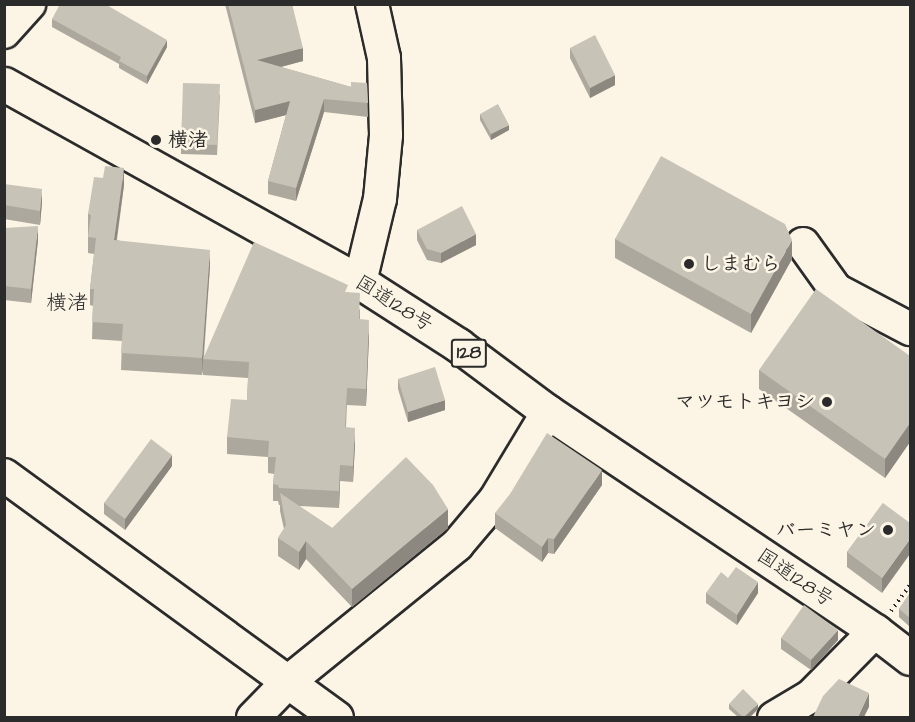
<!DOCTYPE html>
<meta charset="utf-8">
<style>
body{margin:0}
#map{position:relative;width:915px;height:722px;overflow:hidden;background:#fcf5e5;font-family:"Architects Daughter","Klee One",sans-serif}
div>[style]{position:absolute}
.path>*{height:4px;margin-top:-2px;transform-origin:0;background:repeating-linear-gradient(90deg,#2b2b2b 0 1.5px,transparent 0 6px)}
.roads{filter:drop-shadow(2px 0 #2b2b2b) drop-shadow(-2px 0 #2b2b2b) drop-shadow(0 2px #2b2b2b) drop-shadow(0 -2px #2b2b2b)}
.minor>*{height:32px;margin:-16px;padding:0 16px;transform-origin:16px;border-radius:16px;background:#fcf5e5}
.highway>*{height:33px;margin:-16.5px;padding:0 16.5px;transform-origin:16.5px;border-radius:16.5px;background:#fcf5e5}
.wall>*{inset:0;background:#aca89d}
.shaded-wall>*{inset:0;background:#8c8880}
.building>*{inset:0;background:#c8c3b7}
.dots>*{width:16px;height:16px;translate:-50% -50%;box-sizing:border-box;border:3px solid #fcf5e5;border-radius:50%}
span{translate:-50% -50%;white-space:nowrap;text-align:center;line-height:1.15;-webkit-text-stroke:5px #fcf5e5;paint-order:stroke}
.shield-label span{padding:2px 4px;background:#fcf5e5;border:2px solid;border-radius:4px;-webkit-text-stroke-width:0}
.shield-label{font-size:18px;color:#2b2b2b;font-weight:700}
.poi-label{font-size:20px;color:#2b2b2b;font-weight:700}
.left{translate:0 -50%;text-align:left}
.right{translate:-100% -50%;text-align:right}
.street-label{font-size:20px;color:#2b2b2b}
.neighbourhood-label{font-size:21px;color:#2b2b2b}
.frame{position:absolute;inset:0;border:6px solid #2b2b2b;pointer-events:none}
</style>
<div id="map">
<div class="path">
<i style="left:891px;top:611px;width:32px;rotate:-54deg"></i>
</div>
<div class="roads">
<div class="minor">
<i style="left:4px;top:32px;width:38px;rotate:-48deg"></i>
<i style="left:803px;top:244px;width:57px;rotate:54.3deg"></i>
<i style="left:836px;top:290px;width:84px;rotate:27.8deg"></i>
<i style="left:360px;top:282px;width:85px;rotate:-76.5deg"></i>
<i style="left:380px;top:199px;width:64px;rotate:-84.6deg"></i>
<i style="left:386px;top:135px;width:77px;rotate:-91.5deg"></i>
<i style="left:384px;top:58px;width:55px;rotate:-102.5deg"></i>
<i style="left:4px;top:475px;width:412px;rotate:36.1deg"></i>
<i style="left:253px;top:718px;width:50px;rotate:-45.8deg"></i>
<i style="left:288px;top:682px;width:218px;rotate:-39deg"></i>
<i style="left:457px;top:545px;width:59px;rotate:-49.8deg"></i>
<i style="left:495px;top:500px;width:103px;rotate:-58.9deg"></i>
<i style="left:774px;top:718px;width:43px;rotate:-30.7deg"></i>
<i style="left:811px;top:696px;width:91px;rotate:-45.4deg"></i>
</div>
<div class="highway">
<i style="left:4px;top:84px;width:407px;rotate:29.1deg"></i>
<i style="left:360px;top:282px;width:117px;rotate:32.7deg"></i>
<i style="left:458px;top:345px;width:112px;rotate:36.7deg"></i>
<i style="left:548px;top:412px;width:394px;rotate:33.8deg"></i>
<i style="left:875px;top:631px;width:44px;rotate:37.6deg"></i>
</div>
</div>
<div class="wall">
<i style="clip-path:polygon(225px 4px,292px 4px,303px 61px,281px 67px,351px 87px,367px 83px,368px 117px,324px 112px,296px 201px,268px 194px,268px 181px,286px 115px,255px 123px)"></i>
<i style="clip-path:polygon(52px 19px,167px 47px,147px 84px,119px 68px,119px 64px,52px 27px)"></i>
<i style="clip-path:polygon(570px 48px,615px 85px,590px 98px,570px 58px)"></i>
<i style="clip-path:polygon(220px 94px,217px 155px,181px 154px,181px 144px)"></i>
<i style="clip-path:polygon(480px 114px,509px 130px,491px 140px,480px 120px)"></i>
<i style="clip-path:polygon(103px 178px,124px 185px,117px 240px,210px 266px,204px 357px,348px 292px,360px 310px,360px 319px,369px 336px,366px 406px,347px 405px,346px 427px,355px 444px,353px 482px,340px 481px,339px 508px,299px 506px,332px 528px,448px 528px,352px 607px,306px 559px,299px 570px,278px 556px,278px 538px,284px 529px,280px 511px,280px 505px,279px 505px,278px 501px,273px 501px,273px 484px,274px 474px,268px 473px,268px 457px,227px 454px,227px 437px,247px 400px,248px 378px,203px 375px,203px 370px,202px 375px,121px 370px,122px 341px,92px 339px,93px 306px,90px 305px,90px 289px,94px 254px,88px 253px,88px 214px)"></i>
<i style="clip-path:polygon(4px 184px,42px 202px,40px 225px,4px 219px)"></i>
<i style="clip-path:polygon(4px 228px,38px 240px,31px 303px,4px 300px)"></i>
<i style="clip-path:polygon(417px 230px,476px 245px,441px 263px,427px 260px,417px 240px)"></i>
<i style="clip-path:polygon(615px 239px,792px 259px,751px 333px,615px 258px)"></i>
<i style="clip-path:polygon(910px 356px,910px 442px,885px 478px,759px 389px,759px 370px)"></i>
<i style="clip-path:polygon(398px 379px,445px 410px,408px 422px,398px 389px)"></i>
<i style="clip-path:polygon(172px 466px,125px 530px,104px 514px,104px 503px)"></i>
<i style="clip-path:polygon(602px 485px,554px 554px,548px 553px,542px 562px,495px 528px,495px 513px)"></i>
<i style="clip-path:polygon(883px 503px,882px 593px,847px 567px,847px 552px)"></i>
<i style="clip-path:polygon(728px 578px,758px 593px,737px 625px,706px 603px,706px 593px)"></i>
<i style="clip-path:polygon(910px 593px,910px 627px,899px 617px,899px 609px)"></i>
<i style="clip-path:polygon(781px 638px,838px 640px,811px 670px,781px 649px)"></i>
<i style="clip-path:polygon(729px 704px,758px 709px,750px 717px,738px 717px,729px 709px)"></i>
</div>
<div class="shaded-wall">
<i style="clip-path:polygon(167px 40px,167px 47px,147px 84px,147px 76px)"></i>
<i style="clip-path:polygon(303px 48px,303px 61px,257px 73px,257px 60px)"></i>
<i style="clip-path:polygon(615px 75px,615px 85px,590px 98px,590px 88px)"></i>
<i style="clip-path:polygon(324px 99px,324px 112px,296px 201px,296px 188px)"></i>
<i style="clip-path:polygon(290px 101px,290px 114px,255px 123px,255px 110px)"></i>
<i style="clip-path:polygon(509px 125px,509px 130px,491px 140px,491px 134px)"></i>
<i style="clip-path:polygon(124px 168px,124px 185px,114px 257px,114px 240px)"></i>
<i style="clip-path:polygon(42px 189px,42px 202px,40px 225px,40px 211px)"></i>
<i style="clip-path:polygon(38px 226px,38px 240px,31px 303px,31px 289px)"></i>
<i style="clip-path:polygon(476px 234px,476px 245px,441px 263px,441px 253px)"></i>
<i style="clip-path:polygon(792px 240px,792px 259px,751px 333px,751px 314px)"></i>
<i style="clip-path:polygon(210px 250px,210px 266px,203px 359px,202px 375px,202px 358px)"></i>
<i style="clip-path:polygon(369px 320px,369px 336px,366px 406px,366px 389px)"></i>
<i style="clip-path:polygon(445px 400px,445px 410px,408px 422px,408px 412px)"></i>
<i style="clip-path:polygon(910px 423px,910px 442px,885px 478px,885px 459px)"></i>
<i style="clip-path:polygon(355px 428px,355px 444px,353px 482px,353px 466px)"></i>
<i style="clip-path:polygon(172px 455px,172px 466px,125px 530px,125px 519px)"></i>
<i style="clip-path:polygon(340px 465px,340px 481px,339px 508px,339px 491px)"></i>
<i style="clip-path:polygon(602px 470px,602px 485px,554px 554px,554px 539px)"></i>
<i style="clip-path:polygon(448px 509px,448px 528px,352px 607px,352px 589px)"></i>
<i style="clip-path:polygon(548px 538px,548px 553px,542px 562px,542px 547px)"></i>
<i style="clip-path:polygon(910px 539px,910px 554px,882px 593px,882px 578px)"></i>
<i style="clip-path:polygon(306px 541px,306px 559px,299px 570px,299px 552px)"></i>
<i style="clip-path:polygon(758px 582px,758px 593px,737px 625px,737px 615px)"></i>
<i style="clip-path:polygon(838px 630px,838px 640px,811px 670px,811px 660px)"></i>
<i style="clip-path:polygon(869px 693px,869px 707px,864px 717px,858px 717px)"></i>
<i style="clip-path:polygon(758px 704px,758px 709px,750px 717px,744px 717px)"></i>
</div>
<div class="building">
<i style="clip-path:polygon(60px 4px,105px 4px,167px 40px,147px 76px,119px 61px,121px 57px,52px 19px)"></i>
<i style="clip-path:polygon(228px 4px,292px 4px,303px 48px,257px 60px,351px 87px,351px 82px,367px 83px,368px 103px,324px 99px,296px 188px,268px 181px,290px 101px,255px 110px)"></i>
<i style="clip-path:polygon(595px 35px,615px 75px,590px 88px,570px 48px)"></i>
<i style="clip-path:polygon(183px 83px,220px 84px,217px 145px,181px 144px)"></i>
<i style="clip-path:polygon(498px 104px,509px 125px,491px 134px,480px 114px)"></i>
<i style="clip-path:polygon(661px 156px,785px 224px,792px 240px,751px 314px,615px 239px)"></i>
<i style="clip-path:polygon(105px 166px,124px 168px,114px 240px,210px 250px,202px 358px,121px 353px,123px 324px,92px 322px,94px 289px,90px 289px,96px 238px,88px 237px,91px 215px,88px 214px,94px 177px,103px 178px)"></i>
<i style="clip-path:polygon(4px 184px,42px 189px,40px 211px,4px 205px)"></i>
<i style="clip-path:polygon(462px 206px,476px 234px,441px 253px,427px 249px,417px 230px)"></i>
<i style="clip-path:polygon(38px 226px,31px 289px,4px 286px,4px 228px)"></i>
<i style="clip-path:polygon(254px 242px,348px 285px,345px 292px,360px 293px,359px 319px,369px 320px,366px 389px,347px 388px,345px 427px,355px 428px,353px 466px,340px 465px,339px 491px,279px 488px,278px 485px,273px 484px,276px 457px,268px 457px,269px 441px,227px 437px,231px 399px,247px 400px,249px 362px,203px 359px)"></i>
<i style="clip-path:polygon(816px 289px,910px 356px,910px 423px,885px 459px,759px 370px)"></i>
<i style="clip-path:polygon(435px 367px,445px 400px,408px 412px,398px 379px)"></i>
<i style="clip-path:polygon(547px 433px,602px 470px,554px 539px,548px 538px,542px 547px,495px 513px,510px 494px)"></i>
<i style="clip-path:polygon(151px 439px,172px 455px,125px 519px,104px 503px)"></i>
<i style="clip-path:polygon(406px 457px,433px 485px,448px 509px,352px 589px,306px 541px,299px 552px,278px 538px,286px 525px,280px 493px,332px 528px)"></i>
<i style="clip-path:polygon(883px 503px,910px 523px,910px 539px,882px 578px,847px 552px)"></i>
<i style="clip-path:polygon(736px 567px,758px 582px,737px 615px,706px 593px,721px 572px,728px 578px)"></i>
<i style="clip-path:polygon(910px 593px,910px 618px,899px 609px)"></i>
<i style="clip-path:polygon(804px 605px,838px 630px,811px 660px,781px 638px)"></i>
<i style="clip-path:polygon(839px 679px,869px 693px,858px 717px,813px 717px,823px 696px)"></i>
<i style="clip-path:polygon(743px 689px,758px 704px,744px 717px,743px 717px,729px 704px)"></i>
</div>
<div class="dots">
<i style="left:156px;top:140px;background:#2b2b2b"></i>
<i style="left:689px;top:264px;background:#2b2b2b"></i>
<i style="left:827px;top:402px;background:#2b2b2b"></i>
<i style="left:888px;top:530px;background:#2b2b2b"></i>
</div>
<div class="shield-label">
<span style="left:469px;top:353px">128</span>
</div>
<div class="poi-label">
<span class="left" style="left:168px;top:140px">横渚</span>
<span class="left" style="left:701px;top:264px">しまむら</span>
<span class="right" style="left:815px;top:402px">マツモトキヨシ</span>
<span class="right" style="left:876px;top:530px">バーミヤン</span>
</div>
<div class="street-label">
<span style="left:394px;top:304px;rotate:32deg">国道128号</span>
<span style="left:795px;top:578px;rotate:34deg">国道128号</span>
</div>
<div class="neighbourhood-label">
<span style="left:67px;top:303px">横渚</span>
</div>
<div class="frame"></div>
</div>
